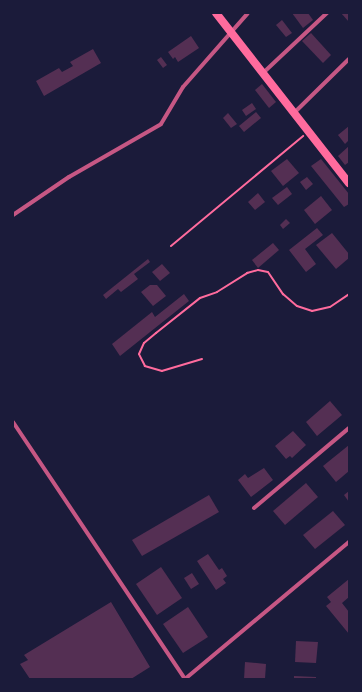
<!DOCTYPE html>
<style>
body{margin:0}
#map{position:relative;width:362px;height:692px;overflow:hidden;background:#1b1b3a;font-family:Lora,serif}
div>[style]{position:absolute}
.building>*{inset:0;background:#542f53}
.path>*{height:2px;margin:-1px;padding:0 1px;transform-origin:1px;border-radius:1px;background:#ff6b9d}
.minor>*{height:4px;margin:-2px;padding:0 2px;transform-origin:2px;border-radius:2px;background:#c65784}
.secondary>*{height:8px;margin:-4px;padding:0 4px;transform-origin:4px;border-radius:4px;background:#ff6b9d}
span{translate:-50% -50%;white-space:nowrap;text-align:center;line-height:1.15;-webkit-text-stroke:4px #1b1b3a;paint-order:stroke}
.frame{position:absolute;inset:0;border:14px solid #1b1b3a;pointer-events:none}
</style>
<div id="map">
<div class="building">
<i style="clip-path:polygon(292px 13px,308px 13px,313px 20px,303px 28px)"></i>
<i style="clip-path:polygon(341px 13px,349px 13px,349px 22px)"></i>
<i style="clip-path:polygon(282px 20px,292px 33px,286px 37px,276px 25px)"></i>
<i style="clip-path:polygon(311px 33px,331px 55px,323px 63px,302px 41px)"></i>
<i style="clip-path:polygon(191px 36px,199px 48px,178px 62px,175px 57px,173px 59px,168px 52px)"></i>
<i style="clip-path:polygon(93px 49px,101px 63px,44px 96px,36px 81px,59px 68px,62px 72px,73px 66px,70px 62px)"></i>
<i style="clip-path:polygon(161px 57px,167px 65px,163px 68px,157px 60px)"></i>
<i style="clip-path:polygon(262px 84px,276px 102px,269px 108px,255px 90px)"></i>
<i style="clip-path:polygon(252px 103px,256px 109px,246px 116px,242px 110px)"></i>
<i style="clip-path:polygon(256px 112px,261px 118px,244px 132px,239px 126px)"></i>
<i style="clip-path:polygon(228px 113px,237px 124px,231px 128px,223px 118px)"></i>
<i style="clip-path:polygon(349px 126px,349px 140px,345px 144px,338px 135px)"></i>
<i style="clip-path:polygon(349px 146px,349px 162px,345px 165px,338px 156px)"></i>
<i style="clip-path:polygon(287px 159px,299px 173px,283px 186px,271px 171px)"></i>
<i style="clip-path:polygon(321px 159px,349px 194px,349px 204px,344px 207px,311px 166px)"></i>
<i style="clip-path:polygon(307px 177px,313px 184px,306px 190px,300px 182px)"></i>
<i style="clip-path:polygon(287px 187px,292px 194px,278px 205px,272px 198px)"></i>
<i style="clip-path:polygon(258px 193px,265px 202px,255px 210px,248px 202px)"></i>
<i style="clip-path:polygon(321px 196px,332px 210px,315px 224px,304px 210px)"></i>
<i style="clip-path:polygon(286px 219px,290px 223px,283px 229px,280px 225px)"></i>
<i style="clip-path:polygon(317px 228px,323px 235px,305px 249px,316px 264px,306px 272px,289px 250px)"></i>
<i style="clip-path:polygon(332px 233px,349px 254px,349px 258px,336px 269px,316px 245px)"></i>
<i style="clip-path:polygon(273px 243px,279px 250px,258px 268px,252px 260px)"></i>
<i style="clip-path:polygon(148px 259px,150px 262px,134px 274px,138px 279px,121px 292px,118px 289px,106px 299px,103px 295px)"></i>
<i style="clip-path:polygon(162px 264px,170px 273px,160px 281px,152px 272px)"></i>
<i style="clip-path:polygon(150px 285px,157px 285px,166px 296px,153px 306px,141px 292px)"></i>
<i style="clip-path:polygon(184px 294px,189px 301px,120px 356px,112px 344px,152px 312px,155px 317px)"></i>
<i style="clip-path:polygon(330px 401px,342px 415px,317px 436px,306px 422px)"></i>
<i style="clip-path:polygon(293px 431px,306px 445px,292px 458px,290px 456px,286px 459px,275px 446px)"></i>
<i style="clip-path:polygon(349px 445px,349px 471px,336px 482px,323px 466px)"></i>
<i style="clip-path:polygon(264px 468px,273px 480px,251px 497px,238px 480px,245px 474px,248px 478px)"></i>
<i style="clip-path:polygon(306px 483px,318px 497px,285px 525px,273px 511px)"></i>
<i style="clip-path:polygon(349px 491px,349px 502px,344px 495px)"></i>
<i style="clip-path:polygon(209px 495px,219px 512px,142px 556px,132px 540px)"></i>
<i style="clip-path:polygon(333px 511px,345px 525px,315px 549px,303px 535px)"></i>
<i style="clip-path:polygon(208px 554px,219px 570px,222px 568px,227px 576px,223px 579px,226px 583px,216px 590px,197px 561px)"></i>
<i style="clip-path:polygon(161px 567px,182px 598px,157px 615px,136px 584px)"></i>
<i style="clip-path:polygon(192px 573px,199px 584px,191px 589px,184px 578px)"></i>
<i style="clip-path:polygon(349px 579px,349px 597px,342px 603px,349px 612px,349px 634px,326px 606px,331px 602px,327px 597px)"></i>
<i style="clip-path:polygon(111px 602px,150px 667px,131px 679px,30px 679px,20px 664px,28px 660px,24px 655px)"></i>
<i style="clip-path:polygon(188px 607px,208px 637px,183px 653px,163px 624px)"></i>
<i style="clip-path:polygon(296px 641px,318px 642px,316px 663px,295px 662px)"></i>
<i style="clip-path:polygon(245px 662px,266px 664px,265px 679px,244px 679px)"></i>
<i style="clip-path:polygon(294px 676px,316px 677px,316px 679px,294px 679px)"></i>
</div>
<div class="path">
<i style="left:171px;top:246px;width:172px;rotate:-39.8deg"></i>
<i style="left:202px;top:359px;width:42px;rotate:163.3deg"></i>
<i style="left:162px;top:371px;width:18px;rotate:-164deg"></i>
<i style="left:145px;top:366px;width:13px;rotate:-117deg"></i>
<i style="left:139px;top:354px;width:12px;rotate:-66deg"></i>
<i style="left:144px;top:343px;width:16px;rotate:-40deg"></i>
<i style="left:156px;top:333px;width:56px;rotate:-38.5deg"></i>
<i style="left:200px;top:298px;width:18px;rotate:-19deg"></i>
<i style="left:217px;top:292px;width:36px;rotate:-32deg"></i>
<i style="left:247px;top:273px;width:11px;rotate:-15deg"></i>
<i style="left:258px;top:270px;width:10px;rotate:11deg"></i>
<i style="left:268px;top:272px;width:27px;rotate:56deg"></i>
<i style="left:283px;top:294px;width:18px;rotate:41deg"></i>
<i style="left:297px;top:306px;width:16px;rotate:18deg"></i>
<i style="left:312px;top:311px;width:18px;rotate:-13deg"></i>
<i style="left:330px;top:307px;width:23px;rotate:-34deg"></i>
</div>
<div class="minor">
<i style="left:263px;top:73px;width:88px;rotate:-43.2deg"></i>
<i style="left:294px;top:113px;width:77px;rotate:-44.5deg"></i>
<i style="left:13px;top:215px;width:68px;rotate:-34.2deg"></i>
<i style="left:69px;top:177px;width:106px;rotate:-29.9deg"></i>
<i style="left:161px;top:124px;width:43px;rotate:-59.3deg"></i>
<i style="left:183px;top:87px;width:98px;rotate:-48.7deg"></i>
<i style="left:13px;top:422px;width:309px;rotate:56.2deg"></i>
<i style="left:254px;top:508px;width:124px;rotate:-40.1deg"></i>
<i style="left:185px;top:679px;width:214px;rotate:-39.9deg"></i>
</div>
<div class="secondary">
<i style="left:216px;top:13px;width:216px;rotate:52deg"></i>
</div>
<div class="frame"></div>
</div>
